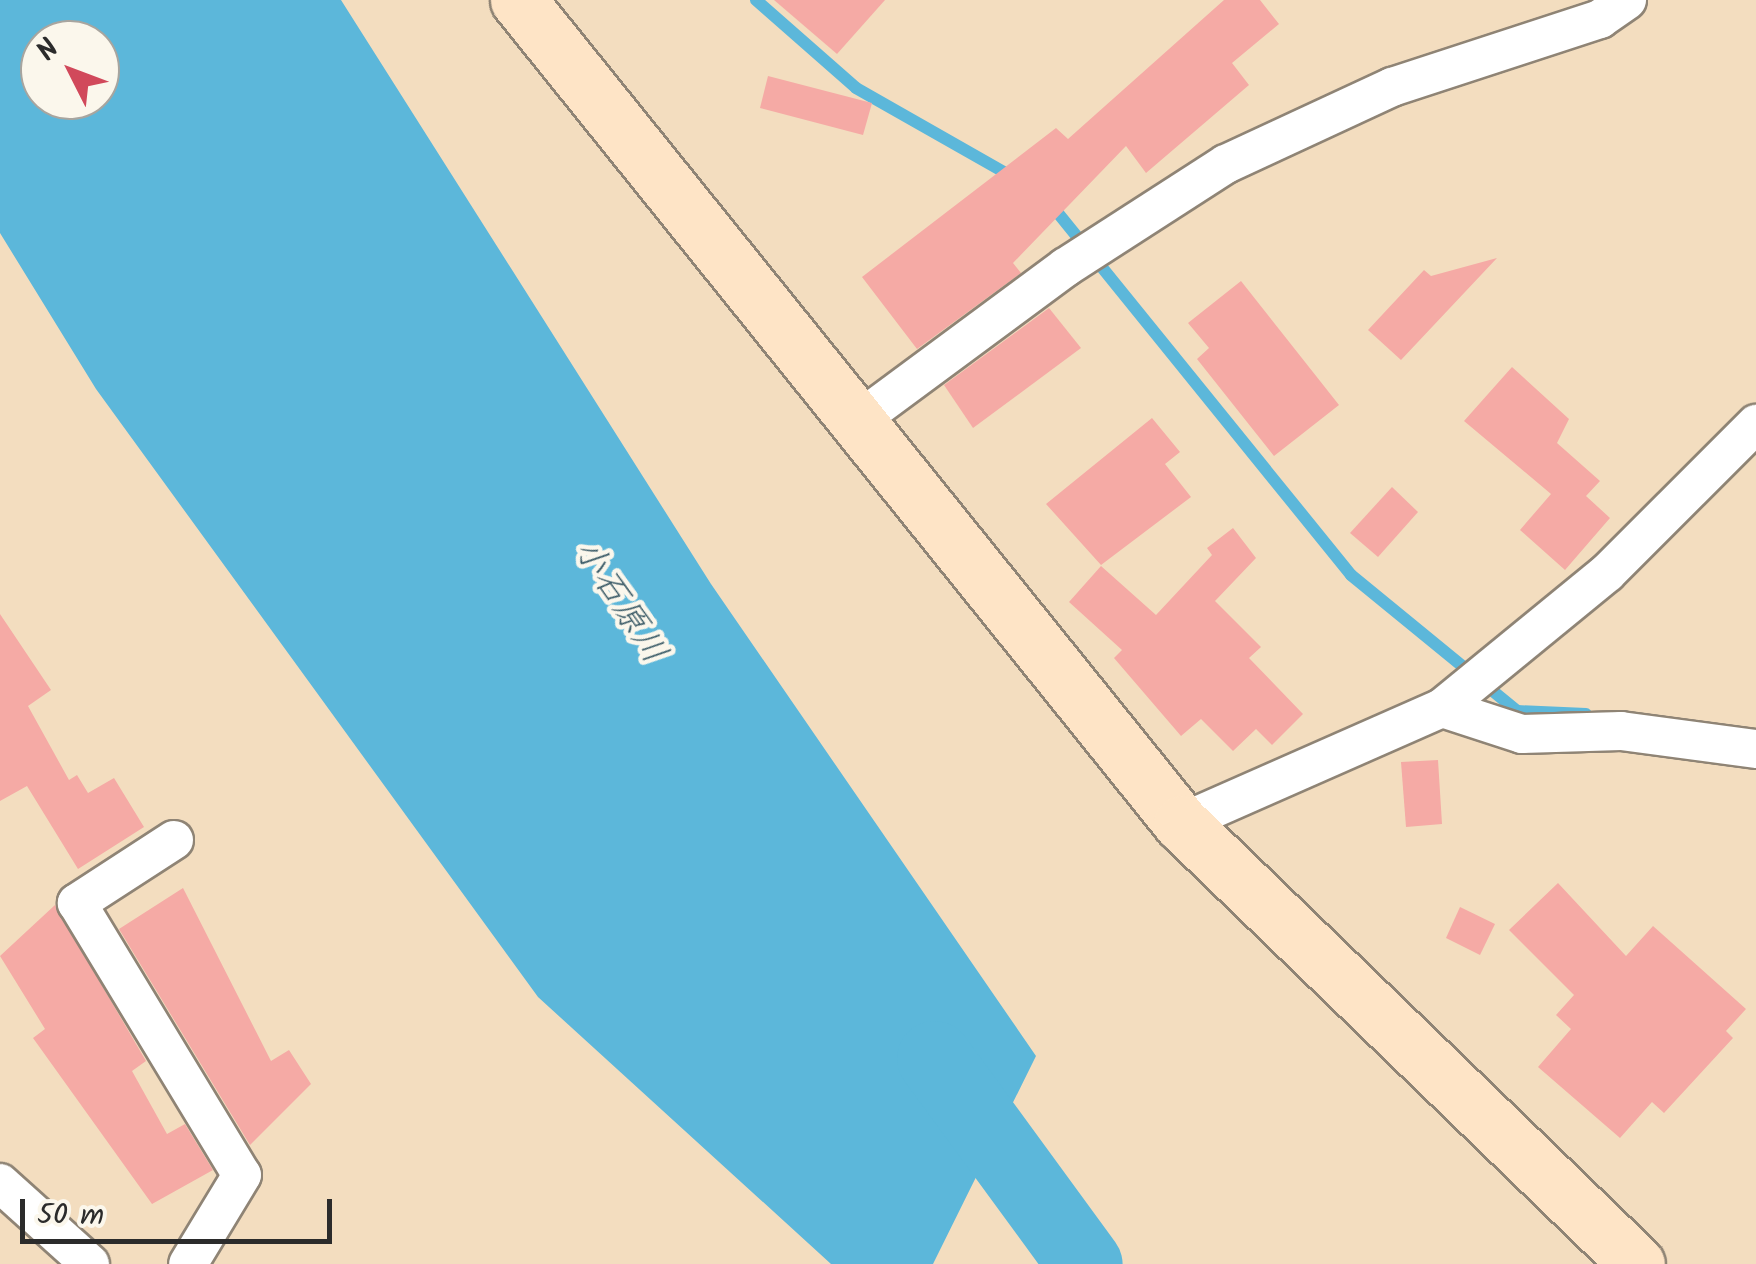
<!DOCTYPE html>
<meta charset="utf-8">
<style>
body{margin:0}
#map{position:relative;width:1756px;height:1264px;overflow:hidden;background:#f3ddbf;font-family:Kalam,"Klee One",sans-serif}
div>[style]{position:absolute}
.water>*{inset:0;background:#5cb7da}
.stream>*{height:12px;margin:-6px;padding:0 6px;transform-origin:6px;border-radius:6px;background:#5cb7da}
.river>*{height:75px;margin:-37.5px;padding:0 37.5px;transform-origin:37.5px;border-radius:37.5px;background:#5cb7da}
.building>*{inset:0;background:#f5aaa5}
.roads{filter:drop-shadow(2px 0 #8f8475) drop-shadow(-2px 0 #8f8475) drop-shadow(0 2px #8f8475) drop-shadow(0 -2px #8f8475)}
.street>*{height:38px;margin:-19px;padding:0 19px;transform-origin:19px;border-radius:19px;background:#fff}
.secondary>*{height:55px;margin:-27.5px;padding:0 27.5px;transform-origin:27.5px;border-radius:27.5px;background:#fee4c6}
span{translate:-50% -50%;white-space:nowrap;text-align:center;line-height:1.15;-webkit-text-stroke:9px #fbf7ec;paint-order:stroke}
.water-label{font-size:35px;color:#3c5c68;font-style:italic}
.north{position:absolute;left:20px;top:20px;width:100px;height:100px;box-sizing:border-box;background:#fbf7ec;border:2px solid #a8a59f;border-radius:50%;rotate:312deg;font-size:28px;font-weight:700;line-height:40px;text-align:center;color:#2b2b2b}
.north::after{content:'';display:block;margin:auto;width:35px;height:45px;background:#d1495b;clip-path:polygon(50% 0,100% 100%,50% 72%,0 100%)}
.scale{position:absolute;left:20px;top:1199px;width:312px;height:45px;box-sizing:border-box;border:5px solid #2b2b2b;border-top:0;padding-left:12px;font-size:30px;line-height:35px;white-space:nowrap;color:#2b2b2b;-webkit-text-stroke:8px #fbf7ec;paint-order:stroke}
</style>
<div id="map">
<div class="water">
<i style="clip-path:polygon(evenodd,0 0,341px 0,711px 584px,1036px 1056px,933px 1264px,831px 1264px,538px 997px,96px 389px,0 233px,0 0,100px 40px,100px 100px,40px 100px,40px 40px,100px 40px)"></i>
</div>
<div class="stream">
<i style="left:756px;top:0;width:133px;rotate:41.3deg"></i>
<i style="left:856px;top:88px;width:184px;rotate:29.6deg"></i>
<i style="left:1049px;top:202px;width:480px;rotate:51deg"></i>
<i style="left:1351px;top:575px;width:215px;rotate:39.3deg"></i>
<i style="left:1517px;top:711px;width:69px;rotate:2.5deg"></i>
</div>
<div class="river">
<i style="left:934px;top:1058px;width:255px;rotate:53.8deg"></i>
</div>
<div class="building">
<i style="clip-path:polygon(774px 0,885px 0,837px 54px)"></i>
<i style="clip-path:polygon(1224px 0,1260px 0,1279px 24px,1232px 63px,1249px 85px,1146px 173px,1126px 146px,1013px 263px,1021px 273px,917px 349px,862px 277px,1056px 128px,1068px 139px)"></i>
<i style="clip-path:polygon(768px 76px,872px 103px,863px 135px,760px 108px)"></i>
<i style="clip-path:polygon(1497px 258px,1401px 360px,1368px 330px,1424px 270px,1431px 276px)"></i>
<i style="clip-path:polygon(1241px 281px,1339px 405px,1274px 456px,1197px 359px,1209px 348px,1188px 323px)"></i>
<i style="clip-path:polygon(1049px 308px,1081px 348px,973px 428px,944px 385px)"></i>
<i style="clip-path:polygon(1512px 367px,1569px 419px,1557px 443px,1600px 481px,1586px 496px,1610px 518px,1565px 570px,1520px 530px,1551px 494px,1464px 421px)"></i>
<i style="clip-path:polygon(1152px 418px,1180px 452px,1165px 464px,1191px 497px,1101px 565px,1046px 504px)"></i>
<i style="clip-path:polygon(1392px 487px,1418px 512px,1378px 557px,1350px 533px)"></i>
<i style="clip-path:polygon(1233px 528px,1256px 558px,1215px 601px,1261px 647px,1249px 658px,1303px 714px,1272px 745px,1256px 729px,1233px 751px,1201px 719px,1181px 736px,1114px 658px,1122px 650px,1069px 602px,1101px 566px,1156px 615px,1212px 555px,1207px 548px)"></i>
<i style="clip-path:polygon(0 614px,51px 690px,28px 706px,69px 780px,77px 775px,88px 793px,114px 778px,144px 827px,78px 869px,27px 786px,0 801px)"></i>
<i style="clip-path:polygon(1438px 760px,1442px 824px,1406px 827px,1401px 762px)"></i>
<i style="clip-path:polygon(1558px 883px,1626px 956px,1653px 926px,1746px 1009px,1726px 1031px,1733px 1038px,1664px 1113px,1652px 1102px,1620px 1138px,1538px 1067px,1571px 1029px,1556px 1015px,1574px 995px,1509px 930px)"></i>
<i style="clip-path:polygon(183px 888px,271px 1061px,289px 1050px,311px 1084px,250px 1145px,119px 929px)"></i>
<i style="clip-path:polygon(55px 905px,146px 1061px,132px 1071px,167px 1134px,185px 1124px,213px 1170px,152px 1204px,33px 1038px,45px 1029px,0 956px)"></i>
<i style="clip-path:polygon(1460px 907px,1495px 924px,1480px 955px,1446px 938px)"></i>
</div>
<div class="roads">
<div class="street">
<i style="left:855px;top:423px;width:262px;rotate:-36.5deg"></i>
<i style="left:1066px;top:267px;width:190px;rotate:-32.8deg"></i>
<i style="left:1226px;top:164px;width:183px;rotate:-24.9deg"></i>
<i style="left:1392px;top:87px;width:219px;rotate:-18.1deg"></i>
<i style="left:1600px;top:19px;width:33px;rotate:-35deg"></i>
<i style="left:1442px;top:708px;width:84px;rotate:18deg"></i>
<i style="left:1522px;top:734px;width:99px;rotate:-1.7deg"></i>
<i style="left:1621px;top:731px;width:136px;rotate:7.6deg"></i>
<i style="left:1181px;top:823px;width:285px;rotate:-23.8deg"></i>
<i style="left:1442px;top:708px;width:213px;rotate:-39.3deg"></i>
<i style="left:1607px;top:573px;width:211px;rotate:-45deg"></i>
<i style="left:174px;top:840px;width:116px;rotate:147deg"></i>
<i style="left:77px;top:903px;width:318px;rotate:58.8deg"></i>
<i style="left:242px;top:1175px;width:104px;rotate:121.2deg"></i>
<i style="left:0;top:1183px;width:121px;rotate:42deg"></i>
</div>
<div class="secondary">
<i style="left:518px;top:0;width:1057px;rotate:51.15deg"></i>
<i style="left:1181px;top:823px;width:634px;rotate:44.04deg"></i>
</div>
</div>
<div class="water-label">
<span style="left:619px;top:602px;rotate:57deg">小石原川</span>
</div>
<div class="north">N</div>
<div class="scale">50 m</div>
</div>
